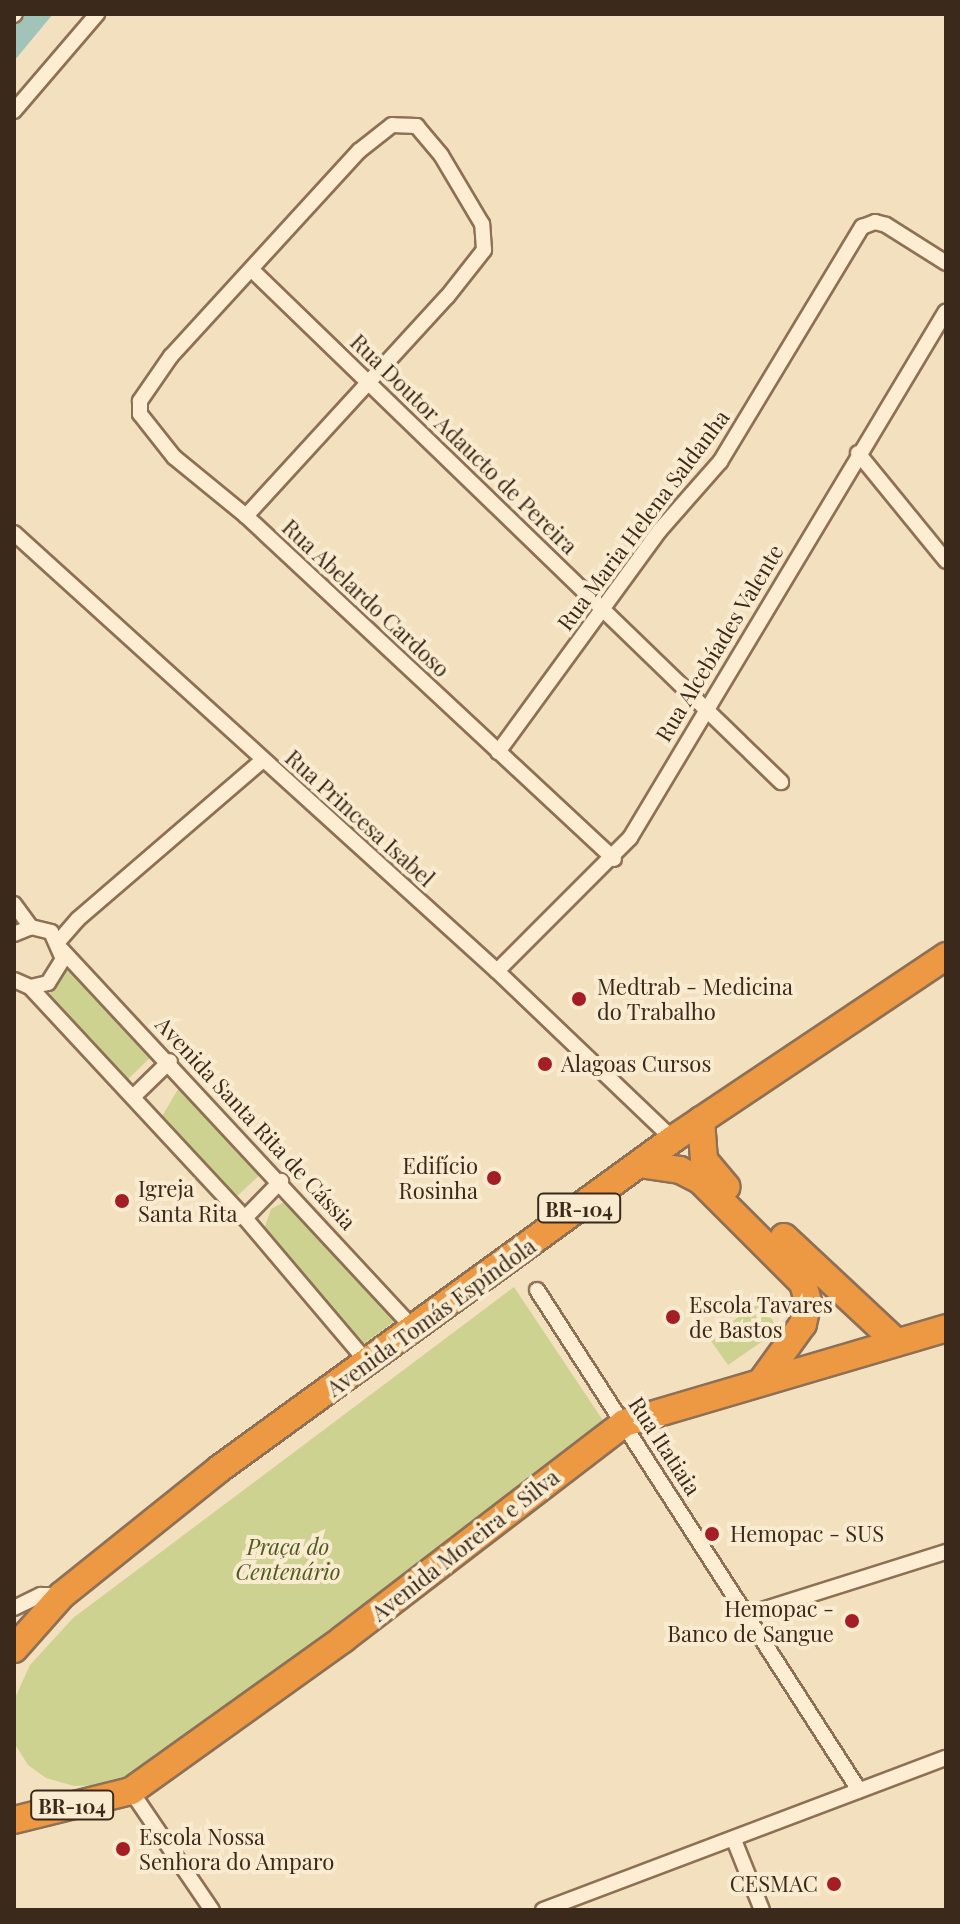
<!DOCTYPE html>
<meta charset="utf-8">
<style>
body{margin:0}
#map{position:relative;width:960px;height:1924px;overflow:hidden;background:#f3e0be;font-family:"Playfair Display",serif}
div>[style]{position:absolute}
.green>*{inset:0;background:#ced291}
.water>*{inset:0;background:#a2c4b8}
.roads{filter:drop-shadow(2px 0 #8e7055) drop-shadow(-2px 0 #8e7055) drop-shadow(0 2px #8e7055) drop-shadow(0 -2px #8e7055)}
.street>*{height:14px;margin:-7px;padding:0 7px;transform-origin:7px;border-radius:7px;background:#fdeed3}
.highway>*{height:26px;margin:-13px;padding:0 13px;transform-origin:13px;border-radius:13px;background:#ed9944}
.dots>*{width:22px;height:22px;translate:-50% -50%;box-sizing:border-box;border:4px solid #f9ebcf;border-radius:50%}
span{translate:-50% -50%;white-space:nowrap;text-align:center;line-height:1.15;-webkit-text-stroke:8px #f9ebcf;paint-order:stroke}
.shield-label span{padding:2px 6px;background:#f9ebcf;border:2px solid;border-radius:6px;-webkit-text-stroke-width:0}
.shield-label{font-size:20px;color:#3b291b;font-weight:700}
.street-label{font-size:22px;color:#3b291b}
.poi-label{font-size:22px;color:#3b291b}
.left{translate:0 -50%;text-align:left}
.right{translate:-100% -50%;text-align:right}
.park-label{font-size:22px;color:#4f5a1f;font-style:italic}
.frame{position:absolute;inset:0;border:16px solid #3b291b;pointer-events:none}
</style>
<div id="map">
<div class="green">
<i style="clip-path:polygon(70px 964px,155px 1053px,126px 1081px,47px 997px)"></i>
<i style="clip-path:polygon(181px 1084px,263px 1172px,236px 1197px,161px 1118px)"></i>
<i style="clip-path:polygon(284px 1202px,296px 1208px,396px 1320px,361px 1346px,263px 1232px,271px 1209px)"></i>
<i style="clip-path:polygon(514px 1287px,606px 1425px,339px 1625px,128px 1775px,103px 1785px,74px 1786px,46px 1778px,28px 1765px,14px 1743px,14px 1700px,30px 1665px,73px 1618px)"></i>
<i style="clip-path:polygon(760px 1302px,779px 1330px,728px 1365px,709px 1338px)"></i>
</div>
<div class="water">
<i style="clip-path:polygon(18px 14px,53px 14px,14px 61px,14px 19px)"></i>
</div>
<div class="roads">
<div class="street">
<i style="left:14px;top:15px;width:1px;rotate:-45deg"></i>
<i style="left:14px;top:111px;width:128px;rotate:-49.4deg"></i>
<i style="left:253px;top:271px;width:735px;rotate:44.06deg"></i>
<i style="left:858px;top:453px;width:139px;rotate:50.8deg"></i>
<i style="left:246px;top:516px;width:297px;rotate:-47.5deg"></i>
<i style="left:447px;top:297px;width:60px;rotate:-51.8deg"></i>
<i style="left:484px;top:250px;width:26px;rotate:-94deg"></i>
<i style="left:482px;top:224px;width:80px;rotate:-120.7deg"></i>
<i style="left:441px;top:155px;width:38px;rotate:-130deg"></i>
<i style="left:417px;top:126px;width:25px;rotate:-178deg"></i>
<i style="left:392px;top:125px;width:42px;rotate:141.8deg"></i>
<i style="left:359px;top:151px;width:278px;rotate:132.5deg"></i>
<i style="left:171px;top:356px;width:55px;rotate:124.6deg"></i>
<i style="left:140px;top:401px;width:13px;rotate:90deg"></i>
<i style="left:140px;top:414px;width:55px;rotate:51.7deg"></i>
<i style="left:174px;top:457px;width:93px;rotate:39.3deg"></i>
<i style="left:246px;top:516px;width:503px;rotate:42.99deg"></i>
<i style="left:14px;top:533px;width:652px;rotate:42.2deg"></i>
<i style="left:497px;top:971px;width:243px;rotate:43.7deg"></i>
<i style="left:498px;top:752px;width:275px;rotate:-53.9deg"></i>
<i style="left:660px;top:530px;width:91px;rotate:-48.6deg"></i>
<i style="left:720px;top:462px;width:275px;rotate:-58.9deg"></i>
<i style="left:862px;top:227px;width:14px;rotate:-21deg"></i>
<i style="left:875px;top:222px;width:11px;rotate:15deg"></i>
<i style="left:886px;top:225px;width:71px;rotate:32.3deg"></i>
<i style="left:14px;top:904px;width:29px;rotate:54deg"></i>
<i style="left:14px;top:934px;width:18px;rotate:-22deg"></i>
<i style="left:31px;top:927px;width:21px;rotate:14deg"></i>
<i style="left:51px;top:932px;width:30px;rotate:66deg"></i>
<i style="left:63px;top:959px;width:28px;rotate:122deg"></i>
<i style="left:48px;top:983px;width:18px;rotate:167deg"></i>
<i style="left:30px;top:987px;width:17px;rotate:-156deg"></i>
<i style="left:58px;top:942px;width:30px;rotate:-49deg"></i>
<i style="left:78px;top:919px;width:244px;rotate:-40.7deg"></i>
<i style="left:62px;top:950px;width:517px;rotate:47.12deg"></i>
<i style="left:497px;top:971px;width:188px;rotate:-45deg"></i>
<i style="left:630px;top:838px;width:614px;rotate:-59.05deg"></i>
<i style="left:30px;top:987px;width:316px;rotate:47.1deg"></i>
<i style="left:245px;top:1218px;width:192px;rotate:49.7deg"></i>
<i style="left:134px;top:1096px;width:50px;rotate:-44.2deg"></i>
<i style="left:245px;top:1218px;width:52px;rotate:-45.8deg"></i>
<i style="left:537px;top:1290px;width:595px;rotate:57.22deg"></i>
<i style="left:14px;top:1608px;width:30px;rotate:-26deg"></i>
<i style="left:41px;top:1595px;width:20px"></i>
<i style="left:749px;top:1614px;width:207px;rotate:-17.5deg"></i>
<i style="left:131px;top:1791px;width:144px;rotate:55.8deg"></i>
<i style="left:734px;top:1840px;width:75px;rotate:68.2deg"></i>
<i style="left:543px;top:1910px;width:431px;rotate:-20.7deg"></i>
</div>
<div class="highway">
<i style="left:701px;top:1120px;width:40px;rotate:85.7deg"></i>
<i style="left:704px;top:1160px;width:35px;rotate:50deg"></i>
<i style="left:639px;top:1164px;width:41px;rotate:8.3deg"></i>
<i style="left:680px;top:1170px;width:22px;rotate:27deg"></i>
<i style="left:700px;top:1180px;width:146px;rotate:45deg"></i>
<i style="left:803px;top:1283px;width:20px;rotate:75deg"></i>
<i style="left:808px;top:1302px;width:23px;rotate:103deg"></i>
<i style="left:803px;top:1324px;width:72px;rotate:125.9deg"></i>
<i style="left:784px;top:1237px;width:152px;rotate:43.1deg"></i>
<i style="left:14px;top:1649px;width:72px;rotate:-48.4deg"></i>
<i style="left:62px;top:1595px;width:201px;rotate:-38.7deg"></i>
<i style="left:219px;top:1469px;width:561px;rotate:-36.01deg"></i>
<i style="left:673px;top:1139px;width:329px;rotate:-33.8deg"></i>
<i style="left:14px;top:1820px;width:121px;rotate:-13.9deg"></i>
<i style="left:131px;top:1791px;width:261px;rotate:-35.6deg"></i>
<i style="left:343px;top:1639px;width:354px;rotate:-37.5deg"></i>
<i style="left:624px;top:1423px;width:336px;rotate:-16.4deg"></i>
</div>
</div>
<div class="dots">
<i style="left:579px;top:999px;background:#a41e26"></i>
<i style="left:545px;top:1064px;background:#a41e26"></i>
<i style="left:494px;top:1178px;background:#a41e26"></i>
<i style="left:122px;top:1201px;background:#a41e26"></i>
<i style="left:673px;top:1317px;background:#a41e26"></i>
<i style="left:712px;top:1534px;background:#a41e26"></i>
<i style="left:852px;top:1621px;background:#a41e26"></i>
<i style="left:123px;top:1849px;background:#a41e26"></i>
<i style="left:834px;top:1884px;background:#a41e26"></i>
</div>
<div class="shield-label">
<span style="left:579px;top:1208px">BR-104</span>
<span style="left:72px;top:1805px">BR-104</span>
</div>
<div class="street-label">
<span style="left:464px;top:444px;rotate:44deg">Rua Doutor Adaucto de Pereira</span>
<span style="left:643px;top:520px;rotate:-53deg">Rua Maria Helena Saldanha</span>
<span style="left:366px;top:598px;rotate:43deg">Rua Abelardo Cardoso</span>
<span style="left:719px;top:643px;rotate:-59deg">Rua Alcebíades Valente</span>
<span style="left:360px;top:818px;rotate:42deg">Rua Princesa Isabel</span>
<span style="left:256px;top:1123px;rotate:47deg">Avenida Santa Rita de Cássia</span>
<span style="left:431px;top:1317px;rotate:-36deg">Avenida Tomás Espíndola</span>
<span style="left:665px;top:1446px;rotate:57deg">Rua Itatiaia</span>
<span style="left:465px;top:1545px;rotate:-38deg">Avenida Moreira e Silva</span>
</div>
<div class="poi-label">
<span class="left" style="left:597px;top:999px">Medtrab - Medicina<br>do Trabalho</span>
<span class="left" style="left:561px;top:1064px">Alagoas Cursos</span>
<span class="right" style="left:478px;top:1178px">Edifício<br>Rosinha</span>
<span class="left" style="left:138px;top:1201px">Igreja<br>Santa Rita</span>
<span class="left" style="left:689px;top:1317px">Escola Tavares<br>de Bastos</span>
<span class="left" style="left:730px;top:1534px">Hemopac - SUS</span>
<span class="right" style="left:834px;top:1621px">Hemopac -<br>Banco de Sangue</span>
<span class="left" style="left:139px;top:1849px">Escola Nossa<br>Senhora do Amparo</span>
<span class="right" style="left:818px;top:1884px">CESMAC</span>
</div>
<div class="park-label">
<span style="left:288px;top:1559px">Praça do<br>Centenário</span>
</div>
<div class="frame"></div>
</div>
